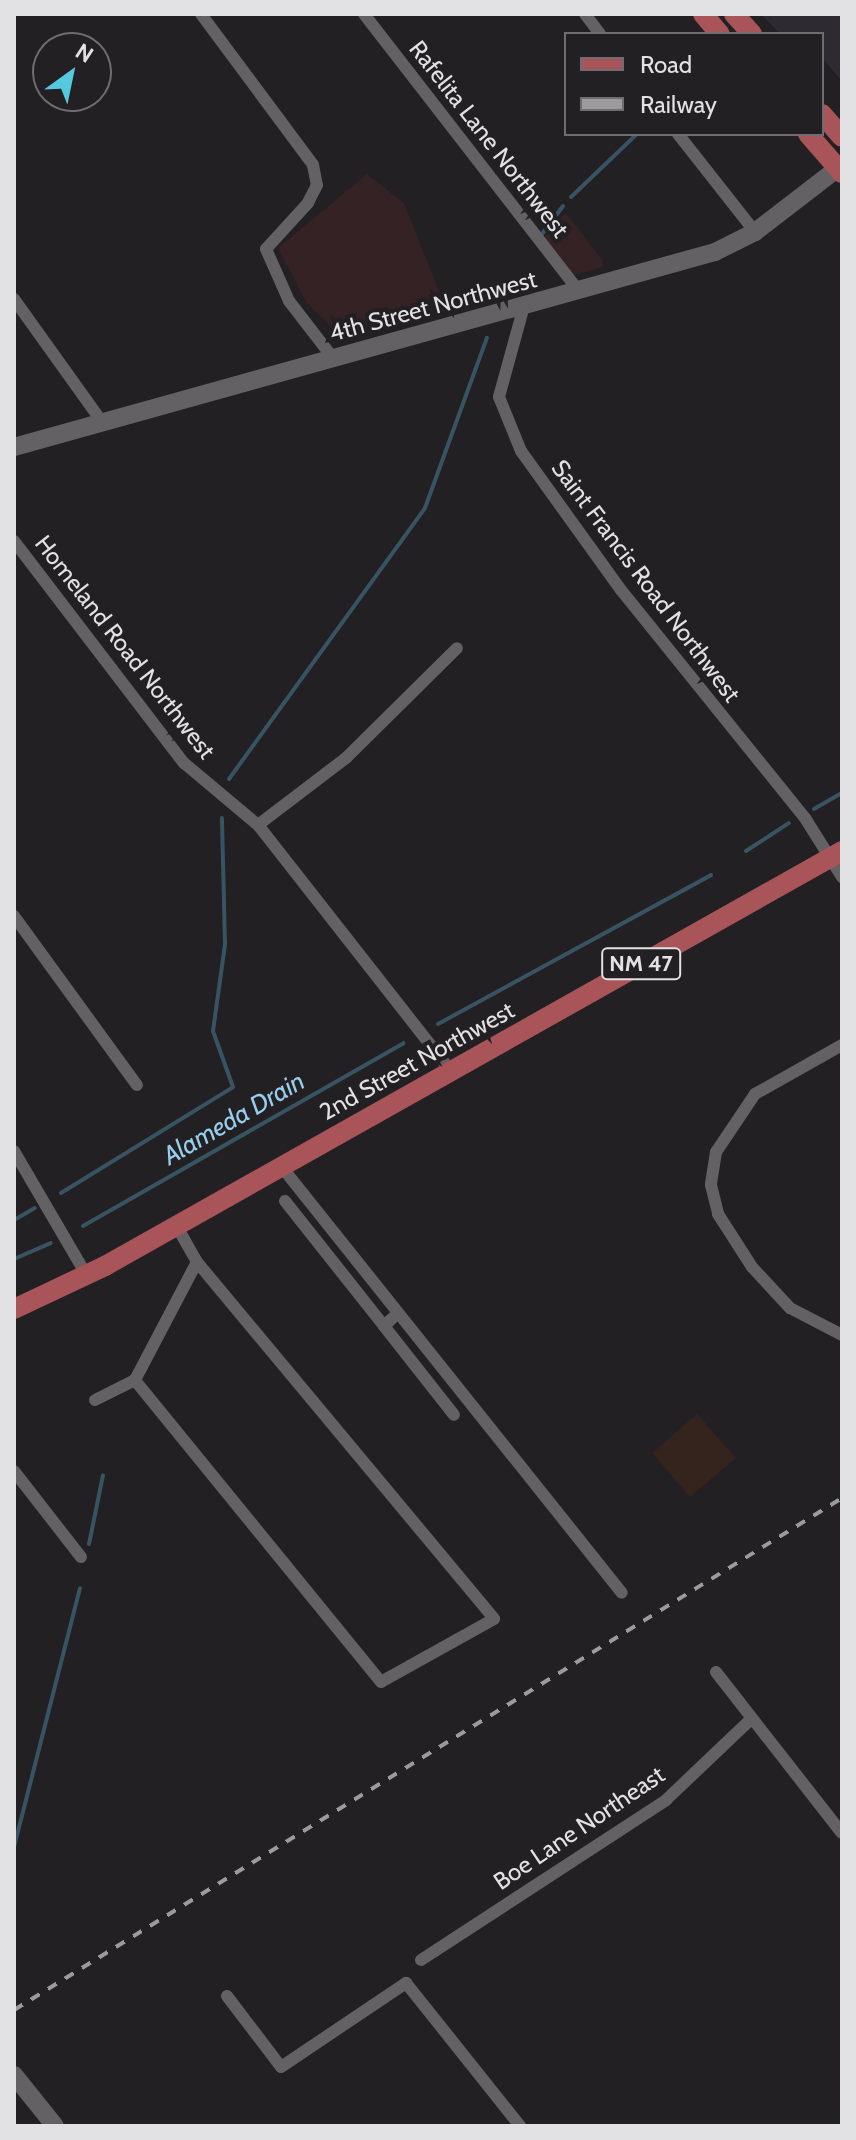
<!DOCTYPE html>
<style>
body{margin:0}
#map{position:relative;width:856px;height:2140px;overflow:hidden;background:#222023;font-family:Cabin,sans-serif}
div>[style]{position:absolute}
.commercial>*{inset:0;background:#352224}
.industrial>*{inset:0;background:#35231e}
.built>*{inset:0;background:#2e2a32}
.stream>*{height:4px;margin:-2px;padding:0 2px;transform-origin:2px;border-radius:2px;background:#385463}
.street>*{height:12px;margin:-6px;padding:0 6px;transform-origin:6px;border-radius:6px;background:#636164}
.secondary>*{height:18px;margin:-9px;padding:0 9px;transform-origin:9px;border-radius:9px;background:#636164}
.primary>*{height:20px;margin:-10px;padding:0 10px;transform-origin:10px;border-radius:10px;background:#a85459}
.rail>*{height:4px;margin-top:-2px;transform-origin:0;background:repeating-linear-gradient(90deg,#9b9a9c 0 10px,transparent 0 20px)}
span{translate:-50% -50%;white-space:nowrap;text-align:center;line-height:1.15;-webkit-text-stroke:8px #222023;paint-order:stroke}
.shield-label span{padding:2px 6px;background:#222023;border:2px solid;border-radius:6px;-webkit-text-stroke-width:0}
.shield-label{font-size:22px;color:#e2e1e3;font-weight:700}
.street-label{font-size:24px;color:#e2e1e3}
.water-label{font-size:26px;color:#96ceec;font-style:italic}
.frame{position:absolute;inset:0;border:16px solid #e2e1e3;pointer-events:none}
.legend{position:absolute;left:564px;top:32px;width:260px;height:104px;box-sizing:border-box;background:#222023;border:2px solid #6f6d70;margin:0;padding:10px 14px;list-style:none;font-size:24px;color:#e2e1e3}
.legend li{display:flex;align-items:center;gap:16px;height:40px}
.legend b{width:40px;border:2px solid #6f6d70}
.north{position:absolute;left:32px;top:32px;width:80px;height:80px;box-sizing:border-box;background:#222023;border:2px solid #6f6d70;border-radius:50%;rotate:33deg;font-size:22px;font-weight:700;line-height:32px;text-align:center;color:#e2e1e3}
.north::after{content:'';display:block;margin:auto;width:28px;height:36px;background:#55cadf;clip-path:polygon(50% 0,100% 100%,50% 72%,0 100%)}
</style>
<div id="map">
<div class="commercial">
<i style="clip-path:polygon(367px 174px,404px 203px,447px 311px,344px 339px,306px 302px,278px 248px)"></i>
<i style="clip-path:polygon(566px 213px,603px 261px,603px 267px,571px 276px,542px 239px)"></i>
</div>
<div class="industrial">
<i style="clip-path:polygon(697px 1414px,736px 1458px,690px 1497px,652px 1453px)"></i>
</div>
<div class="built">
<i style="clip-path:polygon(761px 14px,842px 14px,842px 81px,822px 58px,822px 34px,780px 34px)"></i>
</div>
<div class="stream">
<i style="left:571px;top:197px;width:91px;rotate:-43.7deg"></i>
<i style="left:542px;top:234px;width:35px;rotate:-53deg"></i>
<i style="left:229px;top:779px;width:334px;rotate:-54.1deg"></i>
<i style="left:425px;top:508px;width:181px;rotate:-70deg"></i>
<i style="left:814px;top:809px;width:32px;rotate:-30deg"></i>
<i style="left:746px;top:851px;width:51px;rotate:-33.1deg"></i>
<i style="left:438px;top:1024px;width:311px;rotate:-28.6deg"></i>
<i style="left:61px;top:1193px;width:202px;rotate:-31.6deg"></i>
<i style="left:233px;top:1087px;width:59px;rotate:-109.7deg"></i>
<i style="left:213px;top:1031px;width:88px;rotate:-82.1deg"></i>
<i style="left:225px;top:944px;width:126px;rotate:-91.4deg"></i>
<i style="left:14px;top:1220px;width:24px;rotate:-30deg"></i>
<i style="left:83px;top:1226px;width:369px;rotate:-29.7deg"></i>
<i style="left:14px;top:1259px;width:40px;rotate:-23.4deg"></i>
<i style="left:89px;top:1544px;width:70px;rotate:-78.5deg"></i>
<i style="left:14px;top:1847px;width:267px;rotate:-75.7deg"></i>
</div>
<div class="street">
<i style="left:201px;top:14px;width:188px;rotate:53.4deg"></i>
<i style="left:313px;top:165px;width:20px;rotate:79deg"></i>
<i style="left:317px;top:185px;width:20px;rotate:117deg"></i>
<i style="left:308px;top:203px;width:62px;rotate:132.4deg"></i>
<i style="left:266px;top:249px;width:57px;rotate:66.1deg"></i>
<i style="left:289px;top:301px;width:72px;rotate:52.3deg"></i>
<i style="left:364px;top:14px;width:351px;rotate:52.2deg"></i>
<i style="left:585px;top:14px;width:25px;rotate:53deg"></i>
<i style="left:678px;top:134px;width:125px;rotate:51.8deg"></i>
<i style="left:14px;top:299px;width:151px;rotate:54.4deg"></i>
<i style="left:524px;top:306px;width:94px;rotate:105.4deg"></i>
<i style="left:499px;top:397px;width:58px;rotate:67.8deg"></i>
<i style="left:521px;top:451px;width:171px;rotate:54.3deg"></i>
<i style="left:621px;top:590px;width:293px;rotate:51.1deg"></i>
<i style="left:805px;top:818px;width:70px;rotate:57.9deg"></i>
<i style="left:14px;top:541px;width:280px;rotate:52.6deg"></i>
<i style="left:184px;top:763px;width:97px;rotate:40deg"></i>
<i style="left:258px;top:825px;width:313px;rotate:51.9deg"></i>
<i style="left:258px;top:825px;width:111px;rotate:-37.3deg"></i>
<i style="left:346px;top:758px;width:156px;rotate:-44.7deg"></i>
<i style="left:14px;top:916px;width:209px;rotate:54deg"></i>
<i style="left:842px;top:1045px;width:100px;rotate:150.6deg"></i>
<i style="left:755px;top:1094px;width:70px;rotate:123.9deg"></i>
<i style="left:716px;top:1152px;width:33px;rotate:99deg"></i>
<i style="left:711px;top:1185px;width:30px;rotate:76deg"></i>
<i style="left:718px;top:1214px;width:63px;rotate:57.3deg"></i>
<i style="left:752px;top:1267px;width:56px;rotate:47.2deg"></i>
<i style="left:790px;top:1308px;width:59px;rotate:27.4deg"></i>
<i style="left:14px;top:1151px;width:145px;rotate:59.7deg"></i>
<i style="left:281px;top:1166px;width:546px;rotate:51.39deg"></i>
<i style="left:285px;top:1201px;width:159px;rotate:51.6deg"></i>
<i style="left:384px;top:1326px;width:16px;rotate:-43deg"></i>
<i style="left:176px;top:1225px;width:43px;rotate:60.4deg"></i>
<i style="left:197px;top:1262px;width:464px;rotate:50.2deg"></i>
<i style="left:494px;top:1619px;width:129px;rotate:150.9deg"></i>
<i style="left:381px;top:1682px;width:390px;rotate:-129.2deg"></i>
<i style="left:135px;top:1380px;width:133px;rotate:-62.3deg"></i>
<i style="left:384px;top:1326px;width:113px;rotate:51.8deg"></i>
<i style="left:95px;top:1400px;width:45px;rotate:-26.6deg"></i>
<i style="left:14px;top:1471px;width:109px;rotate:52.1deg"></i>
<i style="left:716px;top:1672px;width:204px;rotate:52deg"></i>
<i style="left:421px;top:1960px;width:293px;rotate:-33.1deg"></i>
<i style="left:666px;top:1800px;width:117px;rotate:-43.6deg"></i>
<i style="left:227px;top:1996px;width:89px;rotate:52.7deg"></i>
<i style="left:281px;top:2067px;width:151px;rotate:-33.9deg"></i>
<i style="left:406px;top:1983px;width:183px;rotate:51.4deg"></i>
</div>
<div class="secondary">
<i style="left:14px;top:447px;width:728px;rotate:-15.55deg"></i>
<i style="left:715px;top:252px;width:45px;rotate:-26.6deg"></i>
<i style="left:755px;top:232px;width:110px;rotate:-37.6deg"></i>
<i style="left:14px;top:2075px;width:65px;rotate:51.2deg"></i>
</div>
<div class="primary">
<i style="left:703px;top:14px;width:26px;rotate:50deg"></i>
<i style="left:734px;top:14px;width:27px;rotate:48deg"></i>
<i style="left:822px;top:114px;width:30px;rotate:49deg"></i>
<i style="left:808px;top:134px;width:52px;rotate:48.9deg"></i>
<i style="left:14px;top:1309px;width:101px;rotate:-25.3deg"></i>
<i style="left:105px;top:1266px;width:846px;rotate:-29.38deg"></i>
</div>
<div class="rail">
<i style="left:14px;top:2010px;width:974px;rotate:-31.73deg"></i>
</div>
<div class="shield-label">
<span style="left:641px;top:964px">NM 47</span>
</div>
<div class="street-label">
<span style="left:489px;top:139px;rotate:52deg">Rafelita Lane Northwest</span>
<span style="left:433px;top:306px;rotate:-15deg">4th Street Northwest</span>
<span style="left:646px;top:581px;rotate:53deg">Saint Francis Road Northwest</span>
<span style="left:125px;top:647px;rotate:52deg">Homeland Road Northwest</span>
<span style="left:417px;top:1061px;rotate:-29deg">2nd Street Northwest</span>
<span style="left:579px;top:1828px;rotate:-34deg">Boe Lane Northeast</span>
</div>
<div class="water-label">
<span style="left:234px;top:1119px;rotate:-30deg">Alameda Drain</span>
</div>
<div class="frame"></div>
<ul class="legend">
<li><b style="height:10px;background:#a85459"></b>Road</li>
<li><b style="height:10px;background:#9b9a9c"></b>Railway</li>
</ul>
<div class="north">N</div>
</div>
